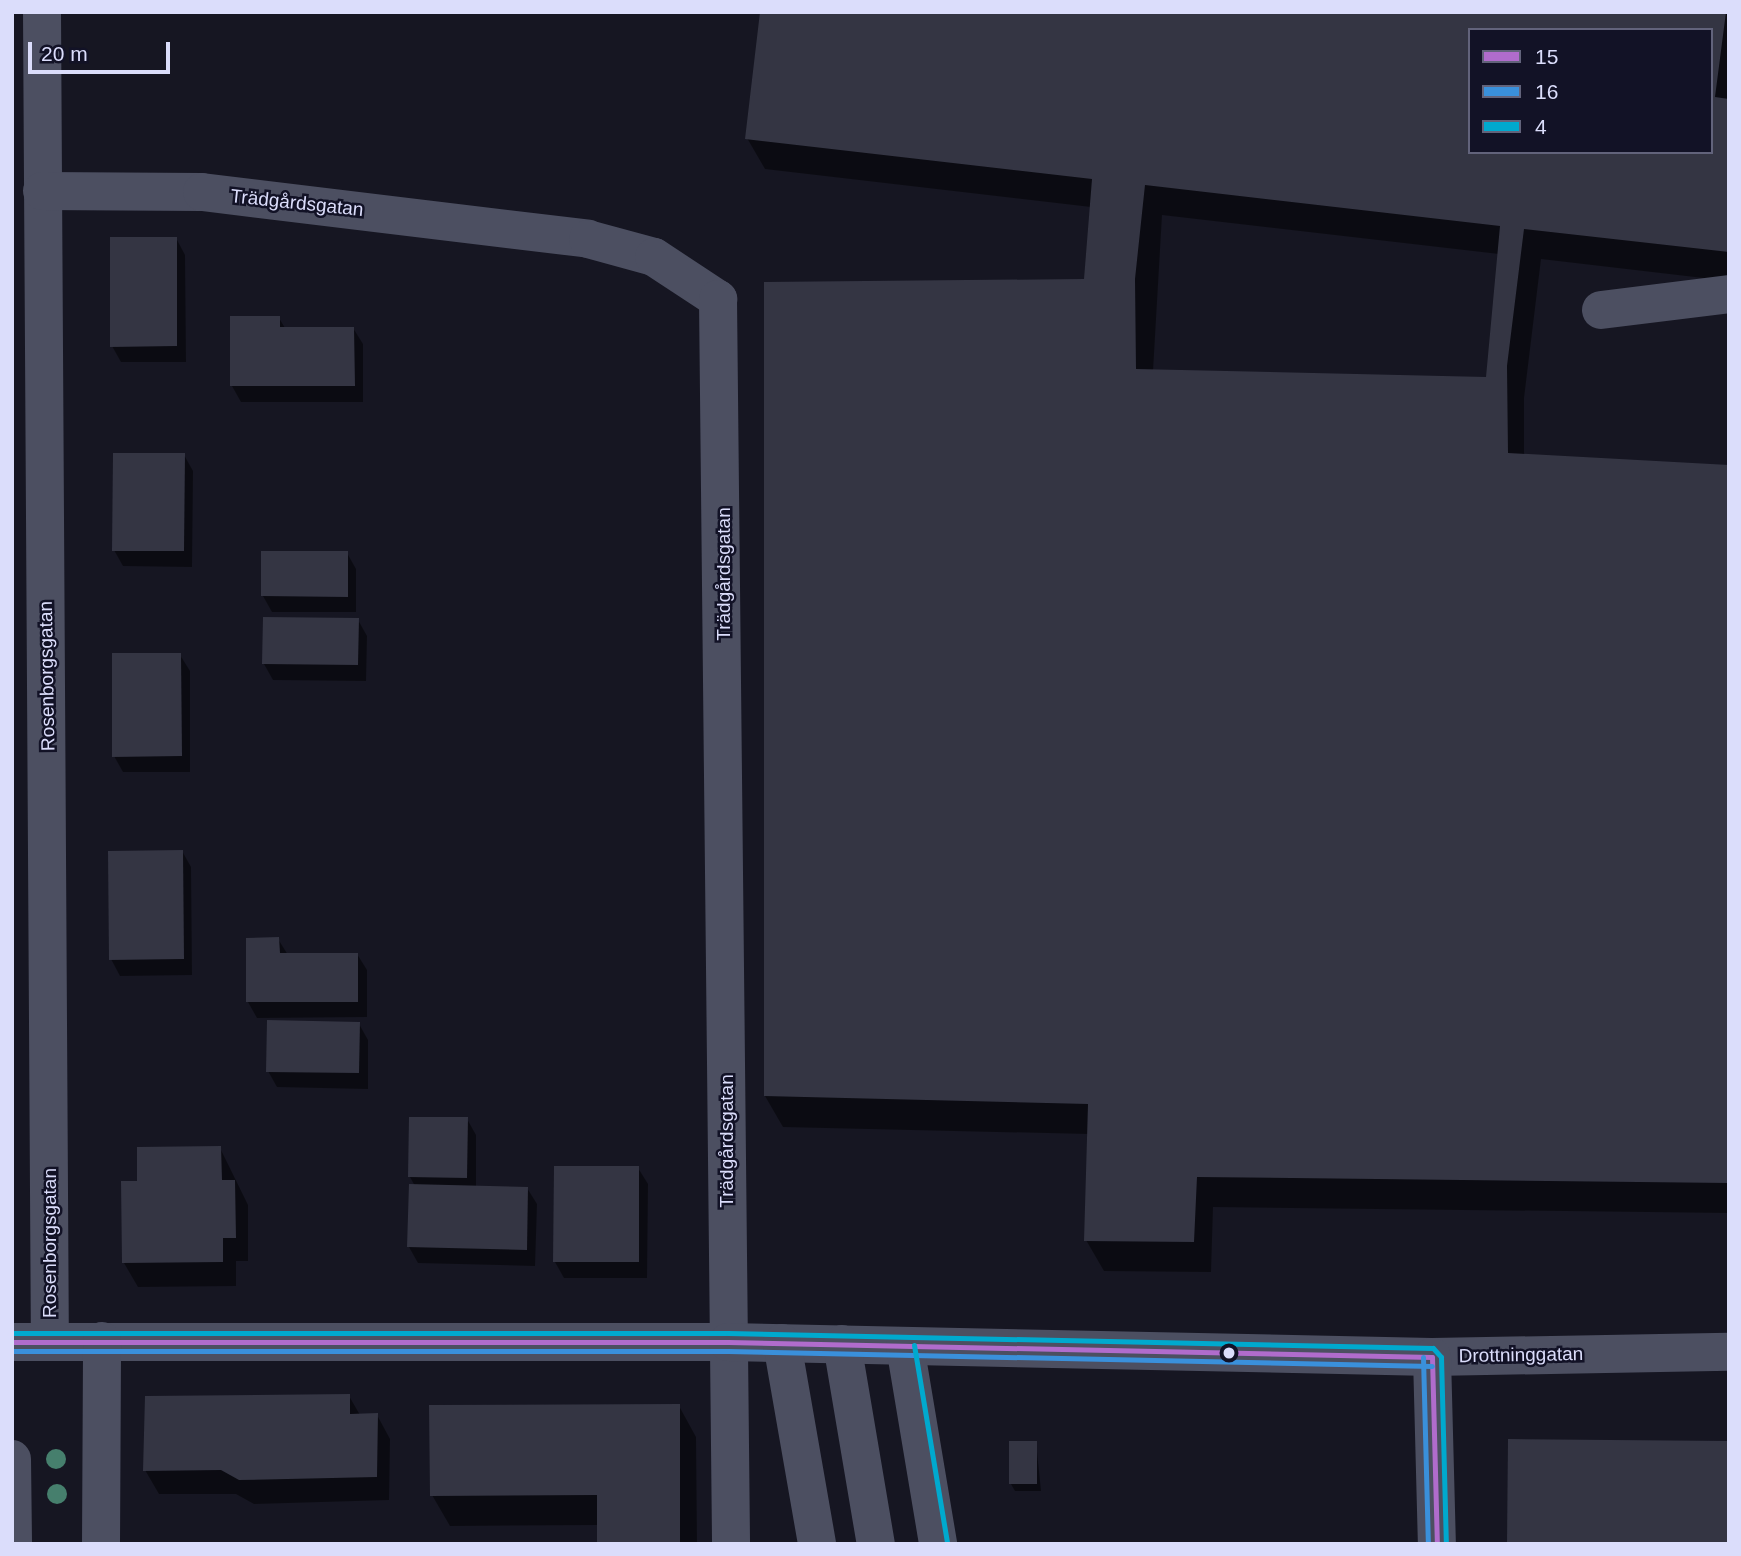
<!DOCTYPE html>
<meta charset="utf-8">
<style>
body{margin:0}
#map{position:relative;width:1741px;height:1556px;overflow:hidden;background:#161622;font-family:Helvetica,sans-serif}
div>[style]{position:absolute}
.shadow>*{inset:0;background:#0007}
.building>*{inset:0;background:#343543}
.minor>*{height:38px;margin:-19px;padding:0 19px;transform-origin:19px;border-radius:19px;background:#4c4f61}
.bus-1>*{height:5px;margin:-2.5px;padding:0 2.5px;transform-origin:2.5px;border-radius:2.5px;background:#b06ccc}
.bus-2>*{height:5px;margin:-2.5px;padding:0 2.5px;transform-origin:2.5px;border-radius:2.5px;background:#3a90db}
.bus-3>*{height:5px;margin:-2.5px;padding:0 2.5px;transform-origin:2.5px;border-radius:2.5px;background:#00a9ce}
.trees>*{width:20px;height:20px;margin:-10px;border-radius:50%;background:#467f6d}
.dots>*{width:19px;height:19px;translate:-50% -50%;box-sizing:border-box;border:4px solid #121226;border-radius:50%}
span{translate:-50% -50%;white-space:nowrap;text-align:center;line-height:1.15;-webkit-text-stroke:5px #121226;paint-order:stroke}
.street-label{font-size:19px;color:#dbddfb}
.frame{position:absolute;inset:0;border:14px solid #dbddfb;pointer-events:none}
.legend{position:absolute;left:1468px;top:28px;width:245px;height:126px;box-sizing:border-box;background:#121226;border:2px solid #62637b;margin:0;padding:9px 12px;list-style:none;font-size:21px;color:#dbddfb}
.legend li{display:flex;align-items:center;gap:14px;height:35px}
.legend b{width:35px;border:2px solid #62637b}
.scale{position:absolute;left:28px;top:42px;width:142px;height:32px;box-sizing:border-box;border:4px solid #dbddfb;border-top:0;padding-left:9px;font-size:21px;line-height:24px;white-space:nowrap;color:#dbddfb;-webkit-text-stroke:5px #121226;paint-order:stroke}
</style>
<div id="map">
<div class="shadow">
<i style="clip-path:polygon(evenodd,762px 12px,1729px 12px,1729px 281px,1541px 259px,1524px 398px,1524px 455px,1729px 466px,1729px 1213px,1213px 1207px,1211px 1272px,1104px 1271px,1086px 1240px,1089px 1134px,783px 1127px,765px 1096px,1085px 281px,1091px 207px,765px 169px,747px 138px,762px 12px,1470px 30px,1711px 30px,1711px 152px,1470px 152px,1470px 30px,762px 12px,1162px 215px,1499px 254px,1487px 379px,1153px 371px,1162px 215px)"></i>
<i style="clip-path:polygon(176px 238px,185px 255px,186px 362px,121px 362px,112px 346px)"></i>
<i style="clip-path:polygon(279px 318px,285px 328px,353px 328px,363px 344px,363px 402px,241px 402px,232px 386px)"></i>
<i style="clip-path:polygon(184px 455px,193px 471px,192px 567px,123px 566px,114px 550px)"></i>
<i style="clip-path:polygon(347px 553px,356px 569px,356px 612px,272px 612px,263px 596px)"></i>
<i style="clip-path:polygon(358px 620px,367px 636px,366px 681px,273px 680px,264px 664px)"></i>
<i style="clip-path:polygon(180px 655px,190px 671px,190px 772px,123px 772px,114px 756px)"></i>
<i style="clip-path:polygon(182px 851px,191px 867px,192px 975px,120px 976px,111px 959px)"></i>
<i style="clip-path:polygon(278px 939px,288px 955px,357px 954px,367px 970px,367px 1017px,257px 1018px,248px 1002px)"></i>
<i style="clip-path:polygon(359px 1024px,368px 1040px,368px 1089px,277px 1087px,268px 1071px)"></i>
<i style="clip-path:polygon(467px 1119px,476px 1135px,476px 1187px,527px 1188px,537px 1204px,535px 1266px,418px 1263px,409px 1247px,415px 1186px,410px 1177px)"></i>
<i style="clip-path:polygon(220px 1148px,248px 1205px,248px 1261px,236px 1261px,236px 1286px,138px 1287px,124px 1263px)"></i>
<i style="clip-path:polygon(638px 1168px,648px 1184px,647px 1278px,564px 1278px,555px 1262px)"></i>
<i style="clip-path:polygon(349px 1396px,360px 1415px,377px 1415px,390px 1439px,389px 1500px,254px 1504px,236px 1494px,159px 1494px,145px 1470px)"></i>
<i style="clip-path:polygon(679px 1406px,696px 1437px,697px 1544px,598px 1544px,598px 1525px,450px 1526px,432px 1495px)"></i>
<i style="clip-path:polygon(1036px 1442px,1041px 1491px,1015px 1491px,1011px 1484px)"></i>
</div>
<div class="building">
<i style="clip-path:polygon(evenodd,760px 12px,1726px 12px,1715px 97px,1729px 99px,1729px 252px,1524px 229px,1507px 366px,1508px 453px,1729px 465px,1729px 1183px,1197px 1177px,1194px 1242px,1084px 1241px,1088px 1104px,764px 1096px,764px 282px,1084px 279px,1092px 179px,745px 139px,760px 12px,1470px 30px,1711px 30px,1711px 152px,1470px 152px,1470px 30px,760px 12px,1145px 185px,1500px 226px,1486px 377px,1136px 369px,1135px 279px,1145px 185px)"></i>
<i style="clip-path:polygon(110px 237px,177px 237px,177px 346px,110px 347px)"></i>
<i style="clip-path:polygon(230px 316px,280px 316px,280px 327px,354px 327px,355px 386px,230px 386px)"></i>
<i style="clip-path:polygon(113px 453px,185px 453px,184px 551px,112px 551px)"></i>
<i style="clip-path:polygon(261px 551px,348px 551px,348px 597px,261px 596px)"></i>
<i style="clip-path:polygon(263px 617px,359px 618px,358px 665px,262px 664px)"></i>
<i style="clip-path:polygon(112px 653px,181px 653px,182px 756px,112px 757px)"></i>
<i style="clip-path:polygon(183px 850px,184px 959px,109px 960px,108px 851px)"></i>
<i style="clip-path:polygon(279px 937px,280px 953px,358px 953px,358px 1002px,246px 1002px,246px 938px)"></i>
<i style="clip-path:polygon(267px 1020px,360px 1022px,359px 1073px,266px 1072px)"></i>
<i style="clip-path:polygon(409px 1117px,468px 1117px,467px 1178px,408px 1177px)"></i>
<i style="clip-path:polygon(221px 1146px,222px 1180px,235px 1180px,236px 1238px,223px 1238px,223px 1262px,122px 1263px,121px 1181px,137px 1181px,137px 1147px)"></i>
<i style="clip-path:polygon(554px 1166px,639px 1166px,639px 1262px,553px 1262px)"></i>
<i style="clip-path:polygon(409px 1184px,528px 1187px,527px 1250px,407px 1247px)"></i>
<i style="clip-path:polygon(350px 1394px,350px 1414px,378px 1413px,377px 1477px,239px 1480px,221px 1470px,143px 1471px,145px 1396px)"></i>
<i style="clip-path:polygon(680px 1404px,680px 1544px,597px 1544px,597px 1495px,430px 1496px,429px 1405px)"></i>
<i style="clip-path:polygon(1508px 1439px,1729px 1441px,1729px 1544px,1507px 1544px)"></i>
<i style="clip-path:polygon(1009px 1441px,1037px 1441px,1037px 1484px,1009px 1484px)"></i>
</div>
<div class="minor">
<i style="left:42px;top:12px;width:1329px;rotate:89.66deg"></i>
<i style="left:42px;top:191px;width:160px;rotate:0.4deg"></i>
<i style="left:202px;top:192px;width:389px;rotate:6.9deg"></i>
<i style="left:588px;top:239px;width:68px;rotate:15.3deg"></i>
<i style="left:654px;top:257px;width:77px;rotate:33.3deg"></i>
<i style="left:718px;top:299px;width:1245px;rotate:89.4deg"></i>
<i style="left:1601px;top:310px;width:129px;rotate:-7.1deg"></i>
<i style="left:12px;top:1342px;width:716px"></i>
<i style="left:728px;top:1342px;width:704px;rotate:1.22deg"></i>
<i style="left:1432px;top:1357px;width:297px;rotate:-1deg"></i>
<i style="left:782px;top:1343px;width:204px;rotate:80.1deg"></i>
<i style="left:842px;top:1344px;width:203px;rotate:80.4deg"></i>
<i style="left:905px;top:1346px;width:201px;rotate:80.5deg"></i>
<i style="left:1432px;top:1357px;width:187px;rotate:88.5deg"></i>
<i style="left:12px;top:1459px;width:85px;rotate:89.3deg"></i>
<i style="left:101px;top:1544px;width:203px;rotate:-89.7deg"></i>
</div>
<div class="bus-1">
<i style="left:12px;top:1342px;width:716px"></i>
<i style="left:728px;top:1342px;width:704px;rotate:1.22deg"></i>
<i style="left:1432px;top:1357px;width:187px;rotate:88.5deg"></i>
</div>
<div class="bus-2">
<i style="left:12px;top:1351px;width:716px"></i>
<i style="left:728px;top:1351px;width:704px;rotate:1.22deg"></i>
<i style="left:1423px;top:1357px;width:187px;rotate:88.5deg"></i>
</div>
<div class="bus-3">
<i style="left:12px;top:1333px;width:716px"></i>
<i style="left:728px;top:1333px;width:705px;rotate:1.22deg"></i>
<i style="left:1433px;top:1348px;width:12px;rotate:48deg"></i>
<i style="left:1441px;top:1357px;width:187px;rotate:88.5deg"></i>
<i style="left:914px;top:1345px;width:201px;rotate:80.5deg"></i>
</div>
<div class="trees">
<i style="left:56px;top:1459px"></i>
<i style="left:57px;top:1494px"></i>
</div>
<div class="dots">
<i style="left:1229px;top:1353px;background:#dbddfb"></i>
</div>
<div class="street-label">
<span style="left:297px;top:203px;rotate:6deg">Trädgårdsgatan</span>
<span style="left:724px;top:574px;rotate:-90deg">Trädgårdsgatan</span>
<span style="left:47px;top:676px;rotate:-91deg">Rosenborgsgatan</span>
<span style="left:727px;top:1141px;rotate:-90deg">Trädgårdsgatan</span>
<span style="left:50px;top:1243px;rotate:-90deg">Rosenborgsgatan</span>
<span style="left:1521px;top:1355px;rotate:-1deg">Drottninggatan</span>
</div>
<div class="frame"></div>
<ul class="legend">
<li><b style="height:9px;background:#b06ccc"></b>15</li>
<li><b style="height:9px;background:#3a90db"></b>16</li>
<li><b style="height:9px;background:#00a9ce"></b>4</li>
</ul>
<div class="scale">20 m</div>
</div>
